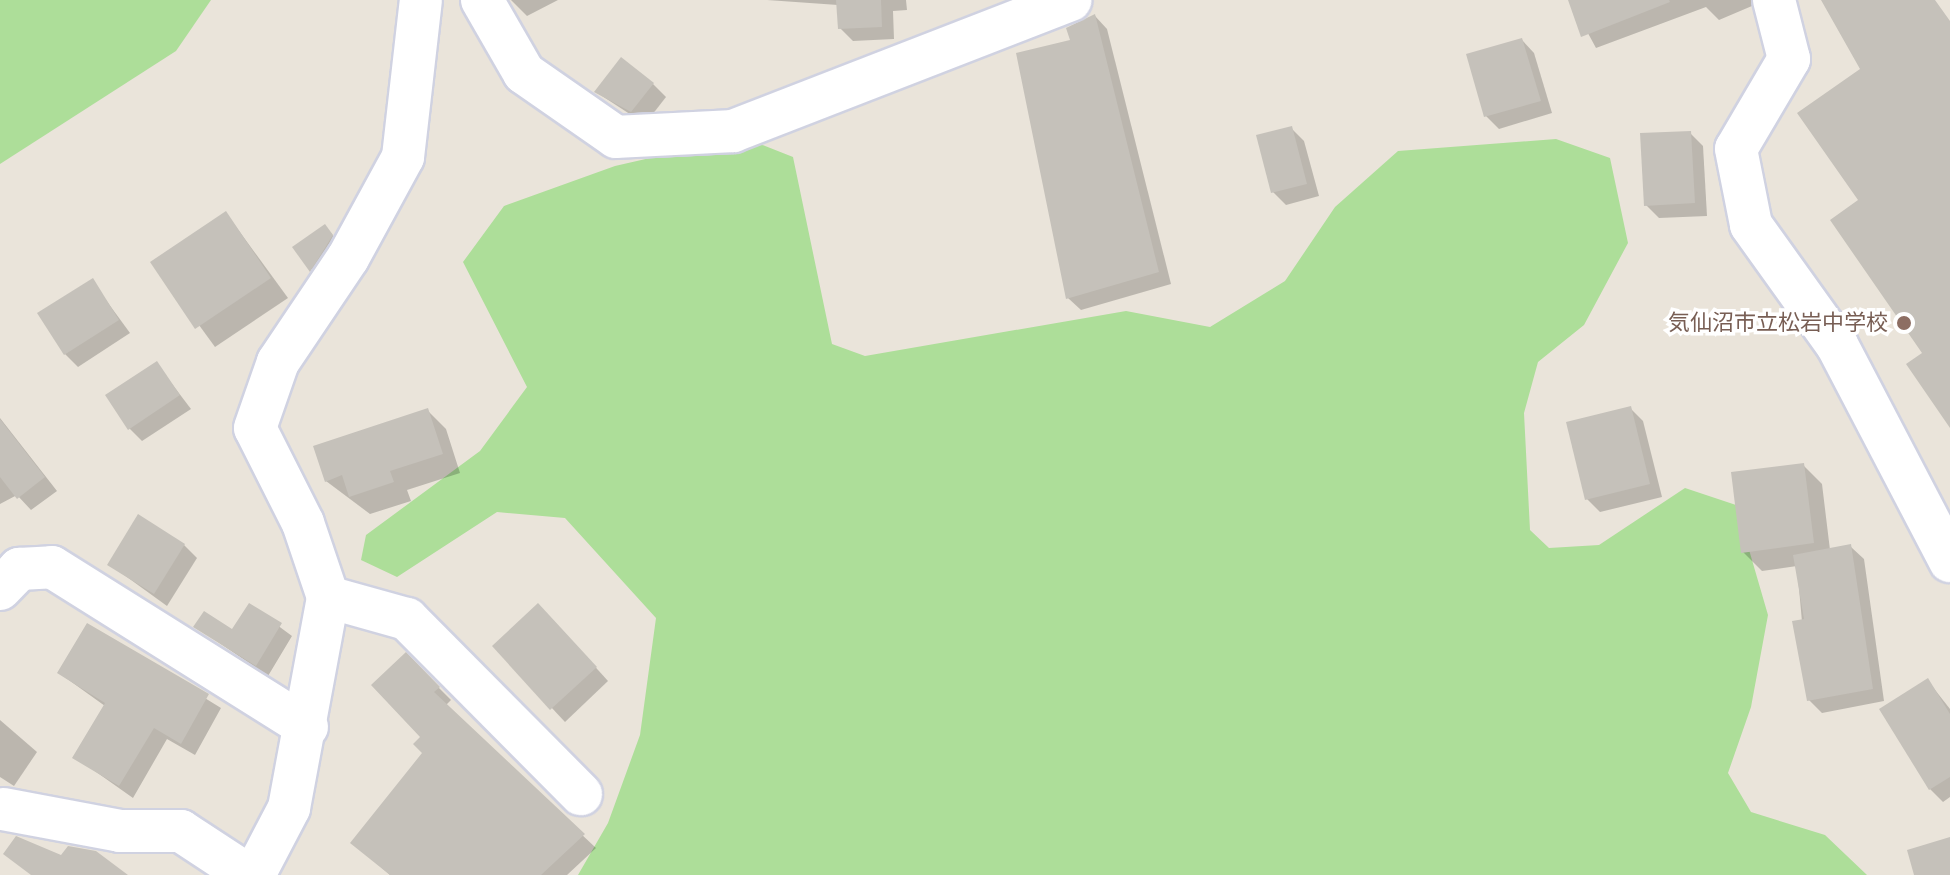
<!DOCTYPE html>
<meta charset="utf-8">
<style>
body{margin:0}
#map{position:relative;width:1950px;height:875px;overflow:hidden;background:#eae4da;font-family:Raleway,"Noto Sans JP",sans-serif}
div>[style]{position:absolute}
.green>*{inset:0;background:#adde99}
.shadow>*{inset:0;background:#0003}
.building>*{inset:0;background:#c5c1ba}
.roads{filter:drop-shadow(2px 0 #d0d2e1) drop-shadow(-2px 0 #d0d2e1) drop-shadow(0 2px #d0d2e1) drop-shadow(0 -2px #d0d2e1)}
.minor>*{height:42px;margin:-21px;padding:0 21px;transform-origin:21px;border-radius:21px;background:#fff}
.dots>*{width:22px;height:22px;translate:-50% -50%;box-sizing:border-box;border:4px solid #fff;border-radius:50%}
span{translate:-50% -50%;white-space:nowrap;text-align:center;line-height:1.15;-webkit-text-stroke:7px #fff;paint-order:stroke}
.education-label{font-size:22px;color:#785e54}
.right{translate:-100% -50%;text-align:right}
</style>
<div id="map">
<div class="green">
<i style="clip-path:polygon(0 0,211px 0,176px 51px,0 164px)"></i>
<i style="clip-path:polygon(742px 137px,793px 157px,832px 344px,865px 356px,1126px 311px,1210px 327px,1285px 281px,1335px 207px,1398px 151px,1556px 139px,1610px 158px,1628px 243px,1584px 325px,1538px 362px,1524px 413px,1530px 530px,1549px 548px,1599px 545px,1685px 488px,1736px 505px,1768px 615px,1751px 707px,1728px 773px,1751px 812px,1825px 835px,1867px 875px,578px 875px,608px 823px,640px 735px,656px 618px,565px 518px,497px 512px,397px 577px,361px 560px,366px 535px,480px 451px,527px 387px,463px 262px,504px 206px,615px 166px)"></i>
</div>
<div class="shadow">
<i style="clip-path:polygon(511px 0,558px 0,527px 16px)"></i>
<i style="clip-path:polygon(767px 0,906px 0,907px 10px,893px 11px,894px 39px,853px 41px,840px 28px,838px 5px)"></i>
<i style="clip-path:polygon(1570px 0,1758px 0,1759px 3px,1719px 20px,1706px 7px,1596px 48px)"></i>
<i style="clip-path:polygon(1095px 16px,1107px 29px,1171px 284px,1081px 310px,1068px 298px,1073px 42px)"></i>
<i style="clip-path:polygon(1522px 40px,1534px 53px,1552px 113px,1499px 129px,1486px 116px)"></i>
<i style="clip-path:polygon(653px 84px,666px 97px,645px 124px,596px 92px)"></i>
<i style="clip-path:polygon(1291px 128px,1304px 141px,1319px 196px,1286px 205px,1273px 192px)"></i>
<i style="clip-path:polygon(1690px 133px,1703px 146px,1707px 216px,1659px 218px,1646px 205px)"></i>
<i style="clip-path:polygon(226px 213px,288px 298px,215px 347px,153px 262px)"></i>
<i style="clip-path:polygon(331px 233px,338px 243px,317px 276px,295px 248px)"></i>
<i style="clip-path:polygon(92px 281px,130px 333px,78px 367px,65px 354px)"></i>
<i style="clip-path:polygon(156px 363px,191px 409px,142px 441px,129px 428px)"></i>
<i style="clip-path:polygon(1630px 408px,1643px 421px,1662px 497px,1600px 512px,1587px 499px)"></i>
<i style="clip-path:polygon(427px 410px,446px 429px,460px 473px,407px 490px,411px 501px,370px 514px,326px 481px)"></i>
<i style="clip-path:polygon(0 418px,57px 491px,31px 510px,17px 495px,0 504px)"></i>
<i style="clip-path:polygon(1803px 465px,1822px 484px,1830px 550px,1851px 547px,1864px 559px,1884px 701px,1822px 713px,1809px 700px,1797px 566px,1762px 571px,1743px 552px)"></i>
<i style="clip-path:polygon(184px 545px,197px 558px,167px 606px,109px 564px)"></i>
<i style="clip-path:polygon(250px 605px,292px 636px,268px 676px,196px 627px,233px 632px)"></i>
<i style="clip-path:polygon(551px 618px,608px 681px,565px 722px,494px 646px)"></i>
<i style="clip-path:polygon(88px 626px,221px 708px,195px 755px,167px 739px,133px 798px,75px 757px,105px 706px,59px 673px)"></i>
<i style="clip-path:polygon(406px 655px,451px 700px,445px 706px,596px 848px,567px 875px,390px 875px,352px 842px,424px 753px)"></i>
<i style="clip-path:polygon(1928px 681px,1950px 709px,1950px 797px,1943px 802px,1930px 789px)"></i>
<i style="clip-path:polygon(0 720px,37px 752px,14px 786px,0 777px)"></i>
</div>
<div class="building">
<i style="clip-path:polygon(836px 0,881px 0,882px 27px,838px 29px)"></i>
<i style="clip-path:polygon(1568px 0,1669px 0,1670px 2px,1581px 37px)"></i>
<i style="clip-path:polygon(1821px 0,1935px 0,1950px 21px,1950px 428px,1906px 364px,1922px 353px,1830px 220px,1858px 200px,1797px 113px,1860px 69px)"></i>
<i style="clip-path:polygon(1095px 14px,1159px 272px,1066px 299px,1016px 53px,1070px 40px,1066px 28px)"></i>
<i style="clip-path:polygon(1522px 38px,1541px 101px,1484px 117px,1466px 54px)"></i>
<i style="clip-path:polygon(621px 57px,654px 83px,631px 112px,594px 92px)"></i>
<i style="clip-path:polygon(1292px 126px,1307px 184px,1271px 193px,1256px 135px)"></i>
<i style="clip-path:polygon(1691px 131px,1695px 203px,1644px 206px,1640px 133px)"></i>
<i style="clip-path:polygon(226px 211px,271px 278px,195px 329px,150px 262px)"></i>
<i style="clip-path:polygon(325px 224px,333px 235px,310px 272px,292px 247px)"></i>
<i style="clip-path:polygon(93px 278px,119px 320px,64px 355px,37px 313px)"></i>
<i style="clip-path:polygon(157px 361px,180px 395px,128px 430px,105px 395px)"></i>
<i style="clip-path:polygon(1631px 406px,1650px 484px,1585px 500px,1566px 422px)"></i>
<i style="clip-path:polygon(428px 408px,443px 454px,390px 471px,394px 482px,349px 497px,342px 475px,325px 482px,313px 446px)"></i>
<i style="clip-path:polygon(0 419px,45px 477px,17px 499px,0 477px)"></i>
<i style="clip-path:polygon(1804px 463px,1814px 543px,1741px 553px,1731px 472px)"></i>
<i style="clip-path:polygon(138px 514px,185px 544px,154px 594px,107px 565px)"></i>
<i style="clip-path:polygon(1851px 544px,1873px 689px,1807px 701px,1792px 621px,1804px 619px,1793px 555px)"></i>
<i style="clip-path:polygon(249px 603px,282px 623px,256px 666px,193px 627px,204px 611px,232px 629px)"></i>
<i style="clip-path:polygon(538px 603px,597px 667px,550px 710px,492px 646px)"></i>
<i style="clip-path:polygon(87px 623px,209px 694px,181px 744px,154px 728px,119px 786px,72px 758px,105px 703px,57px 673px)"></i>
<i style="clip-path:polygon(406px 652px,440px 687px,434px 692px,585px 834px,541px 875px,390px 875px,350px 843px,422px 753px,413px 744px,420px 737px,371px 685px)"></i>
<i style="clip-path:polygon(1928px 678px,1950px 714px,1950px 777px,1929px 790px,1879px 709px)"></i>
<i style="clip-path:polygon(16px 836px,61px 855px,68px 846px,96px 851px,128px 875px,31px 875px,3px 854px)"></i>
<i style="clip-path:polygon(1950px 837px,1950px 875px,1914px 875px,1907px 850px)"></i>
</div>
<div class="roads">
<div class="minor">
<i style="left:482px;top:0;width:84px;rotate:60.1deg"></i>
<i style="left:524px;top:73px;width:112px;rotate:34.8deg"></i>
<i style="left:616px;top:137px;width:117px;rotate:-2.9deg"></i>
<i style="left:733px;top:131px;width:362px;rotate:-21.2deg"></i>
<i style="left:1774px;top:0;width:61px;rotate:75.7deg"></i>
<i style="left:1789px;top:59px;width:104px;rotate:120.5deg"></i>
<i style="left:1736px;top:149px;width:77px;rotate:78.8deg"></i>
<i style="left:1751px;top:225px;width:148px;rotate:54.4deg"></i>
<i style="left:1837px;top:345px;width:244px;rotate:62.4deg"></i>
<i style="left:0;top:589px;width:28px;rotate:-46deg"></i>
<i style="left:19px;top:569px;width:33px;rotate:-3deg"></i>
<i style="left:52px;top:567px;width:301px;rotate:32.1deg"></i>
<i style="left:328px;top:597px;width:82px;rotate:15.6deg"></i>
<i style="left:407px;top:619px;width:247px;rotate:45.2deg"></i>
<i style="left:3px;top:809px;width:119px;rotate:10.6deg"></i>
<i style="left:120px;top:831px;width:61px"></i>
<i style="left:181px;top:831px;width:80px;rotate:33.3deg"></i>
<i style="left:254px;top:875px;width:76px;rotate:-62.4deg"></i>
<i style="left:289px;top:808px;width:215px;rotate:-79.5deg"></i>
<i style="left:328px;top:597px;width:78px;rotate:-108.7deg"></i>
<i style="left:303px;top:523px;width:106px;rotate:-116.8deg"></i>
<i style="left:255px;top:428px;width:70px;rotate:-70.8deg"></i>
<i style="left:278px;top:362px;width:125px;rotate:-56.1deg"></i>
<i style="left:348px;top:258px;width:115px;rotate:-61.4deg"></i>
<i style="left:403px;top:157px;width:158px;rotate:-83.5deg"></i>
</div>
</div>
<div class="dots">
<i style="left:1904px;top:323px;background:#8d6e63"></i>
</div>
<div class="education-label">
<span class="right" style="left:1888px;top:323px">気仙沼市立松岩中学校</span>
</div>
</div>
